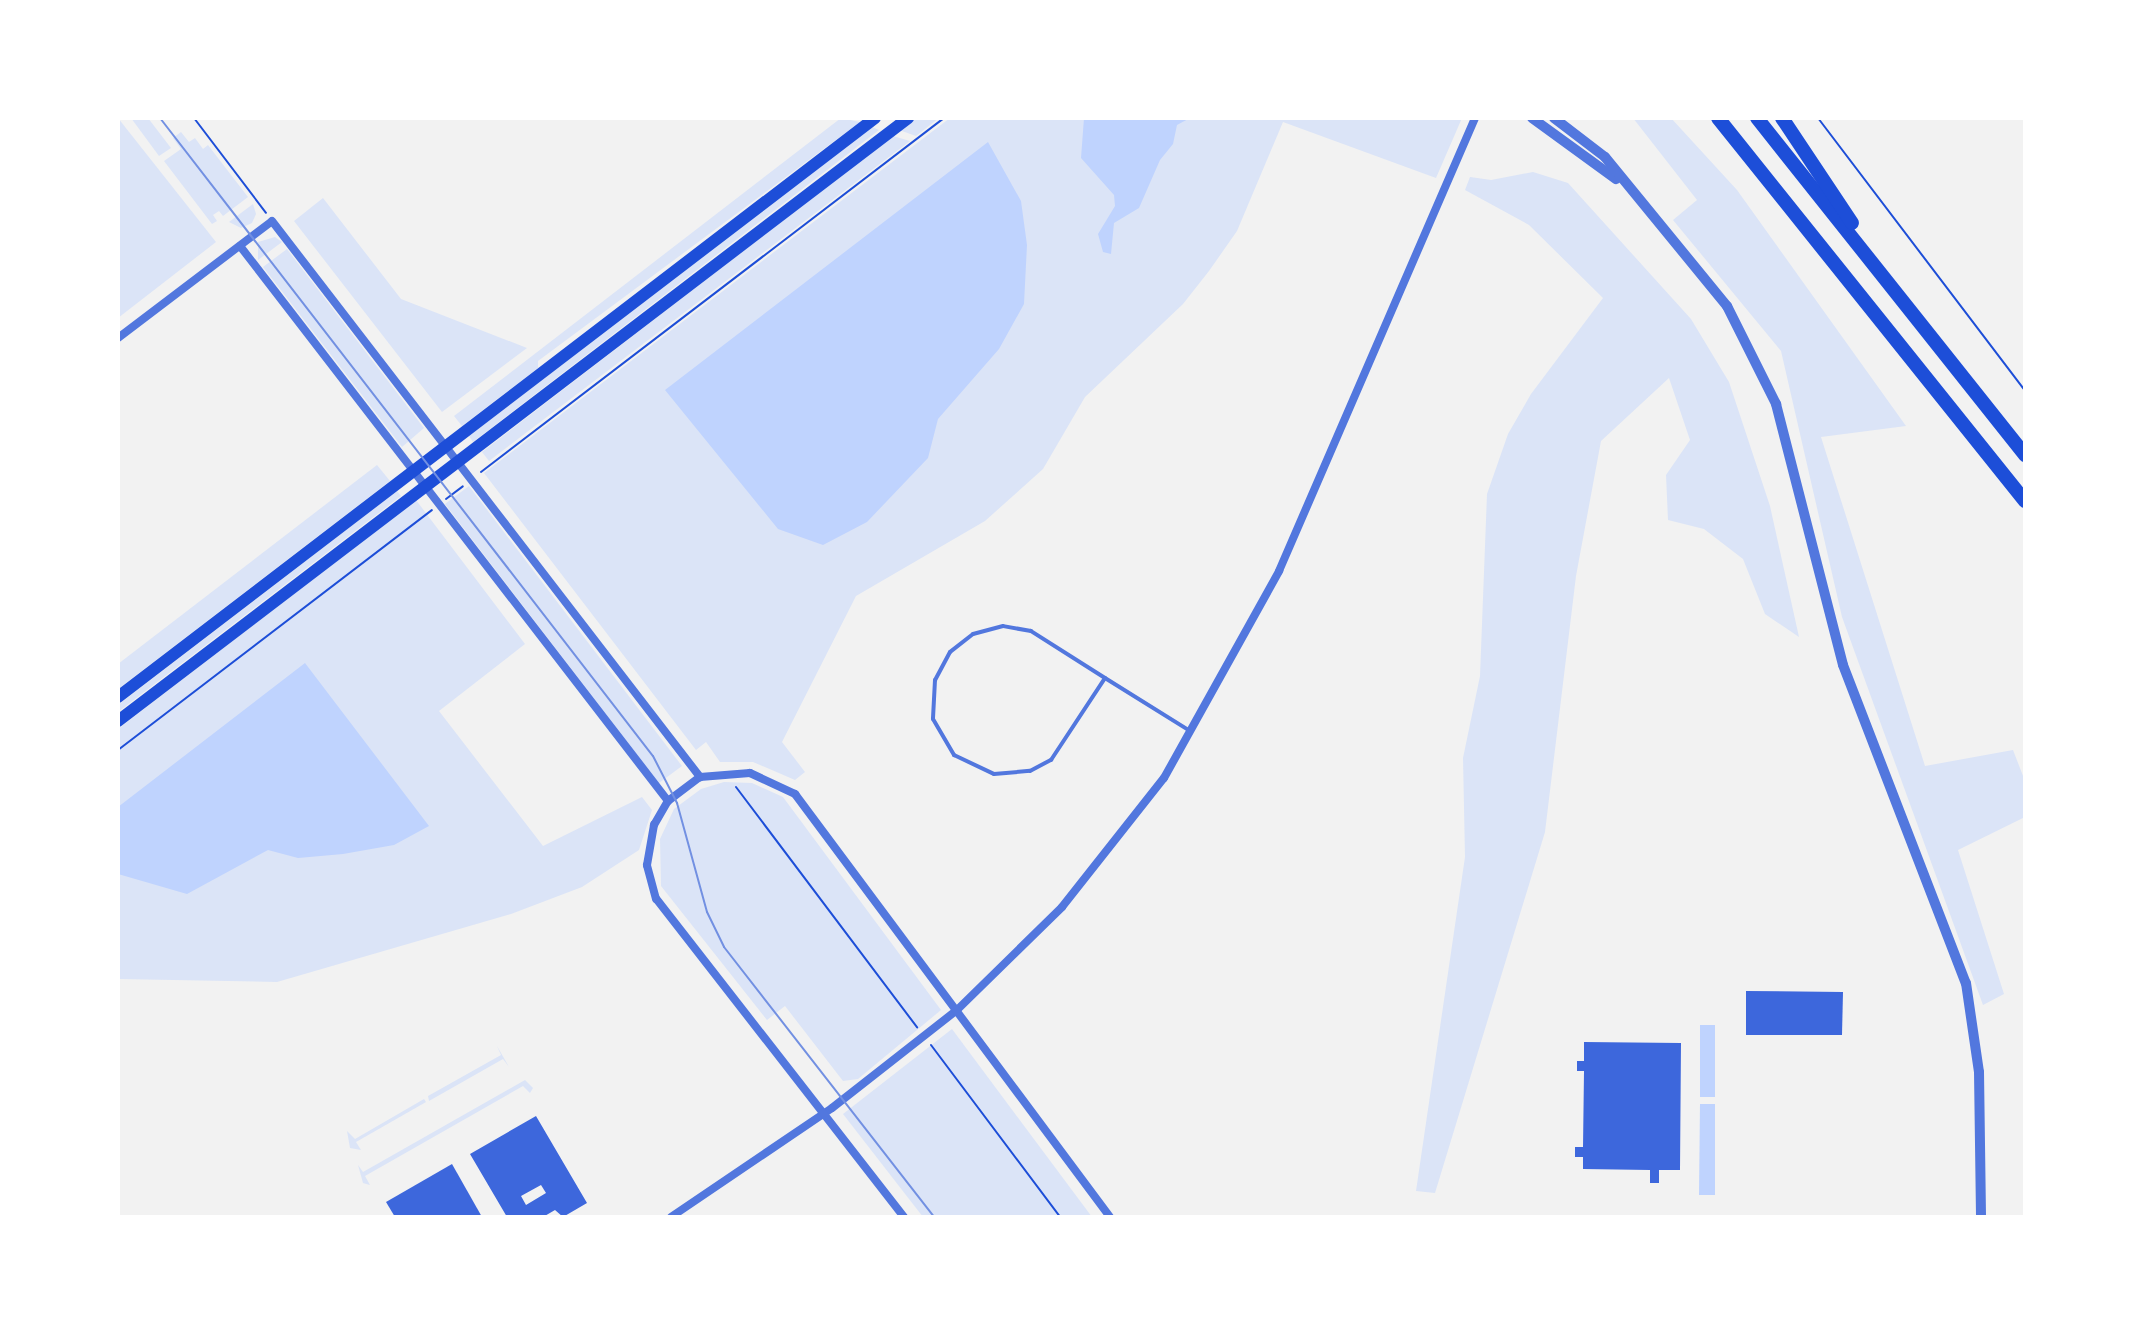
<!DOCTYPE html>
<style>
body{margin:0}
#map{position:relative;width:2143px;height:1335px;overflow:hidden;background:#f2f2f2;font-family:Jost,sans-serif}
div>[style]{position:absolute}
.green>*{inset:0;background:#dbe4f7}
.water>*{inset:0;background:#bfd3fe}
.building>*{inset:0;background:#3d67dc}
.path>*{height:2px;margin:-1px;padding:0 1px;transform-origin:1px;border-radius:1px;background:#1d4ed8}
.service>*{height:4px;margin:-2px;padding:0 2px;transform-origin:2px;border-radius:2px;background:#5277de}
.minor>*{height:8px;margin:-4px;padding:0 4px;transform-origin:4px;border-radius:4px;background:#5277de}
.tertiary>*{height:10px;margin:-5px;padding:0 5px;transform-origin:5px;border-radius:5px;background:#5277de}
.primary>*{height:12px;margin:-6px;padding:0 6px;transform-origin:6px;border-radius:6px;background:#1d4ed8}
.motorway>*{height:14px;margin:-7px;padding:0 7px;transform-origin:7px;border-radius:7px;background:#1d4ed8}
.tram>*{height:2px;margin:-1px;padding:0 1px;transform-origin:1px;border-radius:1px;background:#7290e2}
span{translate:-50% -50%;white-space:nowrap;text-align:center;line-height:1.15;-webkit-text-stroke:7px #fff;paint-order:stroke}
.frame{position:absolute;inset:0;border:120px solid #fff;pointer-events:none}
</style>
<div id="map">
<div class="green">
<i style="clip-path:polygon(118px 118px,216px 242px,118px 318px)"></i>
<i style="clip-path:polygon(131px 118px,148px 118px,171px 148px,159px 156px)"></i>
<i style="clip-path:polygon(841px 118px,860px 122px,538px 361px,538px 368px,462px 426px,454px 416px)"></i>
<i style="clip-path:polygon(915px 118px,939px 118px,916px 136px,899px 130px)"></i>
<i style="clip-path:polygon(950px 118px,1462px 118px,1436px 178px,1283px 122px,1237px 231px,1209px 271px,1183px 304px,1085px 397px,1043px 469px,985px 521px,856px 596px,782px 742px,805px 772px,795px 780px,753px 762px,720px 762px,706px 742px,696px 750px,484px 473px)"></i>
<i style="clip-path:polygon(1633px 118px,1671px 118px,1737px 190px,1906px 426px,1821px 437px,1925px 766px,2013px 750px,2025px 781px,2025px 817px,1958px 850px,2004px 994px,1983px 1005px,1842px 617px,1781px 351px,1673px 220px,1697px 200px)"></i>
<i style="clip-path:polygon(872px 127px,879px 130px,473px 442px,469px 436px)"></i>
<i style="clip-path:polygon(181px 132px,189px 142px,195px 138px,203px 149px,208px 145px,248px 197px,223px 216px,219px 211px,213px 215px,217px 221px,212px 224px,164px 161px,181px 149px,173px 138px)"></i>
<i style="clip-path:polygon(893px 136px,910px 141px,489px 461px,482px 452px)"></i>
<i style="clip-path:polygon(1533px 172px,1568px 183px,1691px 319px,1729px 382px,1770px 506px,1799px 637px,1765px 614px,1743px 559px,1704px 529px,1668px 520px,1666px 475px,1690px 440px,1669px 378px,1601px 441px,1576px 576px,1545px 832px,1435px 1193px,1416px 1191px,1465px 857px,1463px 758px,1480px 676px,1487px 494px,1508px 434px,1531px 394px,1603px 298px,1529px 225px,1465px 190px,1470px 177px,1491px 180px)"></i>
<i style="clip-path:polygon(323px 198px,401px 299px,527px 348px,442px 412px,294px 221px)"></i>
<i style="clip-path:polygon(253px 204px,256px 214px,252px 223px,241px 228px,229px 222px)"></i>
<i style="clip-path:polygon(275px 237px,282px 242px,258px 260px,258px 242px)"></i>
<i style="clip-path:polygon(287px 249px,424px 428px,402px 447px,263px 267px)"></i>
<i style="clip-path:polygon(377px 465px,390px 481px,118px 689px,118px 664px)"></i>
<i style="clip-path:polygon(469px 486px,682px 766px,659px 783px,445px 504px)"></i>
<i style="clip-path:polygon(397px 491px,401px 496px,118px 712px,118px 705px)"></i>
<i style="clip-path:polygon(416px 500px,525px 644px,439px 711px,543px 846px,642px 797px,652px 810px,639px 850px,582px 887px,511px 914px,277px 982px,118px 979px,118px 729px)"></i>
<i style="clip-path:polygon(724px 782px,752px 783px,783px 797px,941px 1010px,858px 1079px,843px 1081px,785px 1006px,767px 1020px,661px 886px,660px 839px,674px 809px,701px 789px)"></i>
<i style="clip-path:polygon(952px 1029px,1092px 1217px,923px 1217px,843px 1114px)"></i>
<i style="clip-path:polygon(497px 1046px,509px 1067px,503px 1059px,429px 1101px,428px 1096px,501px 1055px)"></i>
<i style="clip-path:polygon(525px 1080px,533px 1088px,530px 1093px,523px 1086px,365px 1176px,370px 1185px,363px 1183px,358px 1165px,363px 1172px)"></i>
<i style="clip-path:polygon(424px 1099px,426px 1102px,356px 1142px,361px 1150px,350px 1148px,347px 1131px,355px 1139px)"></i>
</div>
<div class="water">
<i style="clip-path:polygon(1084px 118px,1190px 118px,1177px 125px,1173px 144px,1160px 160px,1139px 208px,1114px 223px,1111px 254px,1103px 252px,1098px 234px,1115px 206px,1114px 195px,1081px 158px)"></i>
<i style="clip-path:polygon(988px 142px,1021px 201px,1027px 245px,1024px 304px,999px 349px,938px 419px,928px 458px,867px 522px,823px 545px,778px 529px,665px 390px)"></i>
<i style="clip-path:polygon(305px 663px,429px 826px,394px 845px,343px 854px,298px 858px,268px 850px,187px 894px,118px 874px,118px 807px)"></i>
<i style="clip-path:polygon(1700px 1025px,1715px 1025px,1715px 1097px,1700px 1097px)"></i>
<i style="clip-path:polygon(1700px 1104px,1715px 1104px,1715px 1195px,1699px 1195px)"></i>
</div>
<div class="building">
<i style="clip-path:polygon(1746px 991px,1843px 992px,1842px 1035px,1746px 1035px)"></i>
<i style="clip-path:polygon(1584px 1042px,1681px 1043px,1680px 1170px,1659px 1170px,1659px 1183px,1650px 1183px,1650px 1170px,1583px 1169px,1583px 1157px,1575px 1157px,1575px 1147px,1583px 1147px,1584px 1071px,1577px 1071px,1577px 1061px,1584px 1061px)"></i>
<i style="clip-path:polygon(evenodd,536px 1116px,587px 1203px,563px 1217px,555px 1210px,543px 1217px,507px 1217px,470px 1154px,536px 1116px,541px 1185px,546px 1193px,526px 1205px,521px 1196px,541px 1185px)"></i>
<i style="clip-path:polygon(452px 1164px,482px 1217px,395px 1217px,386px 1202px)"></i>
</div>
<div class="path">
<i style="left:194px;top:118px;width:119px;rotate:52.8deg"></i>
<i style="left:1818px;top:118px;width:343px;rotate:52.8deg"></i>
<i style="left:481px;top:472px;width:583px;rotate:-37.4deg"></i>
<i style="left:446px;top:499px;width:21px;rotate:-37deg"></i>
<i style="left:118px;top:750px;width:395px;rotate:-37.4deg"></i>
<i style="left:736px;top:787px;width:301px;rotate:53deg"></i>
<i style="left:931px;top:1045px;width:215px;rotate:53.1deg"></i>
</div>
<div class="service">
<i style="left:1105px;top:678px;width:88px;rotate:-147.6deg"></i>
<i style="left:1031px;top:631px;width:28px;rotate:-170deg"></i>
<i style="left:1003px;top:626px;width:31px;rotate:165deg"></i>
<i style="left:973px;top:634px;width:29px;rotate:142deg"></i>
<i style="left:950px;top:652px;width:32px;rotate:118deg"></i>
<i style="left:935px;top:680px;width:39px;rotate:93deg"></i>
<i style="left:933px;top:719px;width:42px;rotate:59.7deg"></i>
<i style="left:954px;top:755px;width:44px;rotate:25.4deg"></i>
<i style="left:994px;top:774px;width:36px;rotate:-5deg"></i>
<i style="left:1030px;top:771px;width:24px;rotate:-28deg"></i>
<i style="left:1051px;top:760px;width:98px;rotate:-56.6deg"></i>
<i style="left:1105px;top:678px;width:100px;rotate:31.9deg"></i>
</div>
<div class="minor">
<i style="left:240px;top:246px;width:701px;rotate:52.36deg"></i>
<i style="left:118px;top:338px;width:193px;rotate:-37.2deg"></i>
<i style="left:272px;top:221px;width:702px;rotate:52.41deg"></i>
<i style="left:671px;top:1217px;width:194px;rotate:-34.1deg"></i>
<i style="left:832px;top:1108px;width:159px;rotate:-38.1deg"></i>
<i style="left:957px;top:1010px;width:147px;rotate:-44.4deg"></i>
<i style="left:1062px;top:907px;width:164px;rotate:-51.7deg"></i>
<i style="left:1164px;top:778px;width:237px;rotate:-60.9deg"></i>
<i style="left:1279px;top:571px;width:494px;rotate:-66.6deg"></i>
<i style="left:904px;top:1217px;width:403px;rotate:-127.9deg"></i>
<i style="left:656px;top:899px;width:35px;rotate:-105deg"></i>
<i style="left:647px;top:865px;width:41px;rotate:-80.1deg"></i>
<i style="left:654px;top:825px;width:28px;rotate:-60deg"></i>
<i style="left:668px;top:801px;width:40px;rotate:-37deg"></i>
<i style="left:700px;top:777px;width:50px;rotate:-4.6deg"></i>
<i style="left:750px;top:773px;width:50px;rotate:25deg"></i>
<i style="left:795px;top:794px;width:527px;rotate:53.33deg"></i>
</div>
<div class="tertiary">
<i style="left:1532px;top:118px;width:104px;rotate:36deg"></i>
<i style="left:1554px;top:118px;width:64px;rotate:37.4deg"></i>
<i style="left:1605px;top:157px;width:193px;rotate:50.7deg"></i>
<i style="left:1727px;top:306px;width:110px;rotate:63.4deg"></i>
<i style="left:1776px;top:404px;width:269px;rotate:75.6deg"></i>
<i style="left:1843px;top:665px;width:341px;rotate:68.9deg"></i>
<i style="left:1966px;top:983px;width:90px;rotate:81.7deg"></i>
<i style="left:1979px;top:1072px;width:145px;rotate:89.2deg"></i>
</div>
<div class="primary">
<i style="left:118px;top:697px;width:953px;rotate:-37.41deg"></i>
<i style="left:118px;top:721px;width:994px;rotate:-37.35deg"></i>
</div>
<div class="motorway">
<i style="left:1718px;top:118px;width:491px;rotate:51.3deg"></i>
<i style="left:1757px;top:118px;width:431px;rotate:51.5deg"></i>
<i style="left:1782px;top:118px;width:126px;rotate:56.3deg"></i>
</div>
<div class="tram">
<i style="left:160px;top:118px;width:806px;rotate:52.31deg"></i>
<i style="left:653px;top:756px;width:53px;rotate:62.9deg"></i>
<i style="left:677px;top:803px;width:113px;rotate:74.6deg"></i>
<i style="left:707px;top:912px;width:39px;rotate:64deg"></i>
<i style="left:724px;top:947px;width:342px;rotate:52.1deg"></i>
</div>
<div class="frame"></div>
</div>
